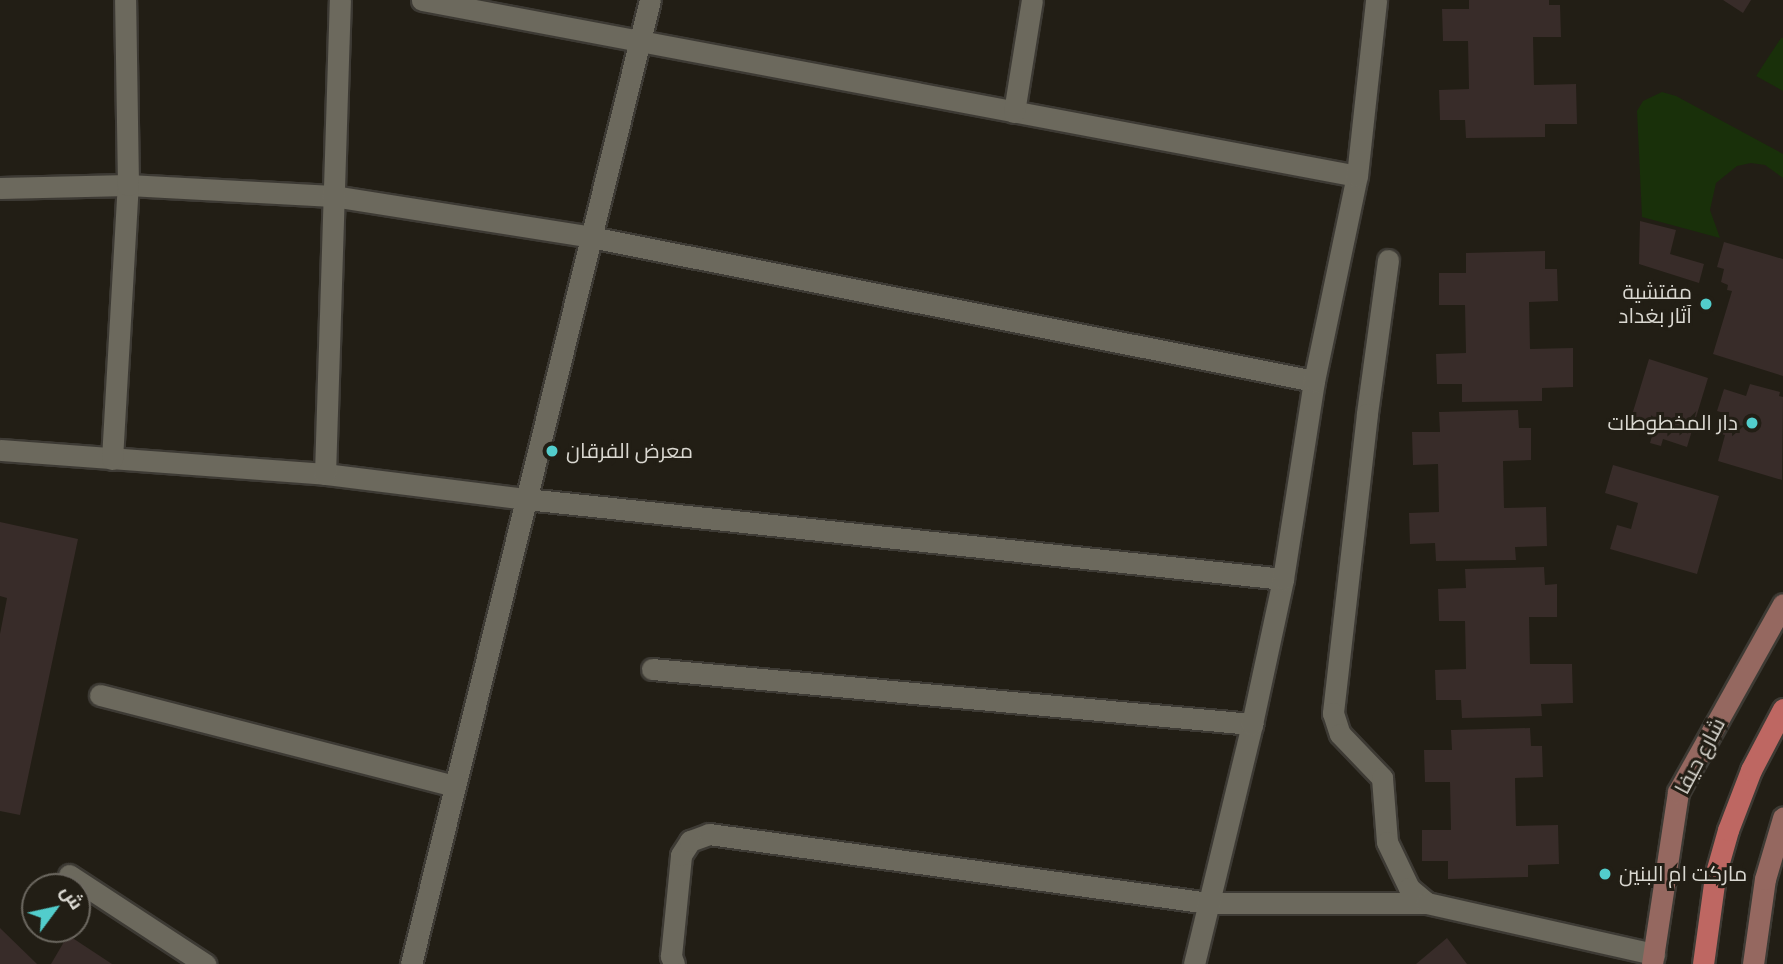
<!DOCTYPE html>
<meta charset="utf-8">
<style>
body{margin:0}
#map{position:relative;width:1783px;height:964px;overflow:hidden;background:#221e15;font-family:Cabin,Cairo,sans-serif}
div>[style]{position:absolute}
.green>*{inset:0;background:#19300a}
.building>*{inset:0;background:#382c29}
.roads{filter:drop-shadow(2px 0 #3d3a34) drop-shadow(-2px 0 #3d3a34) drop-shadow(0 2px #3d3a34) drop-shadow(0 -2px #3d3a34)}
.street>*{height:21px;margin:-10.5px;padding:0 10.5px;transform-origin:10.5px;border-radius:10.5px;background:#6c695d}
.secondary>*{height:21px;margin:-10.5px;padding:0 10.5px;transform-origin:10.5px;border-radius:10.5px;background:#956860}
.primary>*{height:21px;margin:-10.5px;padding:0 10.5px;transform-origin:10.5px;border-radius:10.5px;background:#be6762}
.dots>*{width:19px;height:19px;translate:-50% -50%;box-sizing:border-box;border:4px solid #221e15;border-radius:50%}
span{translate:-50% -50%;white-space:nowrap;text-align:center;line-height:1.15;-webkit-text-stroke:6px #221e15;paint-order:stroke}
.poi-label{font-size:21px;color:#dad8d1}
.right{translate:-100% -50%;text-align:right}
.left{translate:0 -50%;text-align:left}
.street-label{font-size:21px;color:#dad8d1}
.north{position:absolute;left:21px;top:873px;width:70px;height:70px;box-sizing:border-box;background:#221e15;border:2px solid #6c6860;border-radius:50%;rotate:57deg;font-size:19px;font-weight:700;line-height:28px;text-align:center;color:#dad8d1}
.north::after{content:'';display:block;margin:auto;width:24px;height:32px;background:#52cdcc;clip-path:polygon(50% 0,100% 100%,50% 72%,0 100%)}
</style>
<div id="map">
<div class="green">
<i style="clip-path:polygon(1781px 38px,1783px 38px,1783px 91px,1756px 76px)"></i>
<i style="clip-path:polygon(1662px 92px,1676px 96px,1783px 154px,1783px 178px,1765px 165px,1751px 163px,1737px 166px,1716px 183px,1710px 210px,1720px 238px,1642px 217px,1637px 111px,1643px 101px)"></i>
</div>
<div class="building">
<i style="clip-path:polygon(1469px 0,1549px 0,1549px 5px,1560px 5px,1561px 37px,1533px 37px,1534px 85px,1576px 84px,1577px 124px,1545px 124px,1545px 137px,1466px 138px,1465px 120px,1440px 120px,1439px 90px,1469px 89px,1468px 41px,1443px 41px,1442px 9px,1469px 9px)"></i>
<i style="clip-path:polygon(1723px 0,1751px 0,1743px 13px)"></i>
<i style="clip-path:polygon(1640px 221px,1676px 230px,1670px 254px,1704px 264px,1699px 283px,1639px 264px)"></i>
<i style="clip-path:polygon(1724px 242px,1783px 259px,1783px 376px,1713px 354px,1732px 291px,1727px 290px,1728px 285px,1721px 282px,1724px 269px,1717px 267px)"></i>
<i style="clip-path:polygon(1545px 251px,1545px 269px,1557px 269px,1558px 301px,1529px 302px,1530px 349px,1573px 348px,1573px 387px,1542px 388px,1542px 401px,1462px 402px,1462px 384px,1437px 384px,1436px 354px,1466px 353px,1465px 305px,1439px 305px,1439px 273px,1466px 273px,1466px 253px)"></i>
<i style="clip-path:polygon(1649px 359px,1708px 378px,1687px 447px,1663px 439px,1661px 446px,1650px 443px,1652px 436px,1628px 428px)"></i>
<i style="clip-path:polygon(1750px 384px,1780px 392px,1779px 396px,1783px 397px,1782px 480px,1718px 461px,1725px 435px,1718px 433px,1724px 413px,1717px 411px,1724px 389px,1746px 396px)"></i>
<i style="clip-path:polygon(1518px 410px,1519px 428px,1531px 428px,1531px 460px,1503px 461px,1504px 508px,1546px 507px,1547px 546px,1515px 547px,1516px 560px,1436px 561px,1435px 543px,1410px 544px,1409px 513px,1439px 512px,1438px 464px,1413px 465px,1412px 432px,1440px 432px,1439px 412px)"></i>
<i style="clip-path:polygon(1613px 465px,1719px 496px,1697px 574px,1610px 549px,1617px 525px,1631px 529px,1638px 503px,1605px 493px)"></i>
<i style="clip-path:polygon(0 522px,78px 539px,20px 815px,0 811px,0 634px,7px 598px,0 596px)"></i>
<i style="clip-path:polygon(1544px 567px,1545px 585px,1557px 584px,1557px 617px,1529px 617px,1530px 664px,1572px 664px,1573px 703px,1541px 704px,1542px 716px,1462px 718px,1461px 700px,1436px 700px,1435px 670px,1466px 669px,1465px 621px,1439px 621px,1438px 589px,1466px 588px,1465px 569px)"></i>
<i style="clip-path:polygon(1530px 728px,1531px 746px,1542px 746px,1543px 777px,1515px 778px,1516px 826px,1558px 825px,1559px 864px,1528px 865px,1528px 877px,1448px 879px,1448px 861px,1422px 861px,1422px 830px,1451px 830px,1450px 782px,1425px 782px,1424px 750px,1452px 750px,1451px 730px)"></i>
<i style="clip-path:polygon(0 928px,37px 964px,0 964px)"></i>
<i style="clip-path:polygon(68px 935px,112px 964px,51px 964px)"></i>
<i style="clip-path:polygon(1447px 938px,1467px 964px,1416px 964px)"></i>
</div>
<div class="roads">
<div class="street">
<i style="left:422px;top:0;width:951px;rotate:10.66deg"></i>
<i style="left:1014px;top:112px;width:113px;rotate:-80.9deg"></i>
<i style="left:0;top:188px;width:128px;rotate:-1.3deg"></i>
<i style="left:128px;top:185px;width:205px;rotate:3.1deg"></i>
<i style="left:333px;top:196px;width:261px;rotate:9deg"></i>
<i style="left:591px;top:237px;width:737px;rotate:11.26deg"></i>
<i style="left:1388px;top:260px;width:155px;rotate:97.8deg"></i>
<i style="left:1367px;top:414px;width:301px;rotate:96.5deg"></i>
<i style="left:1333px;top:713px;width:22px;rotate:72deg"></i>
<i style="left:1340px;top:734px;width:61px;rotate:46.3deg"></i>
<i style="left:1382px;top:778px;width:64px;rotate:85.5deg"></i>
<i style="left:1387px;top:842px;width:51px;rotate:64.4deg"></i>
<i style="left:1409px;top:888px;width:23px;rotate:40deg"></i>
<i style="left:0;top:450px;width:326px;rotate:4.2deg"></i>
<i style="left:325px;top:474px;width:203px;rotate:7.1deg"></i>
<i style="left:526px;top:499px;width:761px;rotate:6.03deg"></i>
<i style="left:112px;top:459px;width:274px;rotate:-86.7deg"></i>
<i style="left:128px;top:185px;width:185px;rotate:-90.9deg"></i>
<i style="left:325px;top:474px;width:474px;rotate:-88.2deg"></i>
<i style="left:652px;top:669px;width:603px;rotate:5.24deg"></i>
<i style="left:100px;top:695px;width:366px;rotate:14.4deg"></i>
<i style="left:69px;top:875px;width:163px;rotate:33.2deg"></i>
<i style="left:411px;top:964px;width:993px;rotate:-76.08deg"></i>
<i style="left:674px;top:964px;width:9px;rotate:-111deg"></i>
<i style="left:671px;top:956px;width:101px;rotate:-84.3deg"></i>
<i style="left:681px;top:855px;width:17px;rotate:-57deg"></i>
<i style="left:690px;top:841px;width:20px;rotate:-20deg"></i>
<i style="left:709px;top:834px;width:505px;rotate:7.86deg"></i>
<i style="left:1209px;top:903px;width:218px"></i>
<i style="left:1427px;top:903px;width:233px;rotate:12.7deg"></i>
<i style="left:1194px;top:964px;width:247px;rotate:-76.4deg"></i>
<i style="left:1252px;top:724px;width:148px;rotate:-77.9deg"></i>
<i style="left:1283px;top:579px;width:200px;rotate:-81.1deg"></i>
<i style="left:1314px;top:381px;width:209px;rotate:-78.2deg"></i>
<i style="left:1357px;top:176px;width:177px;rotate:-83.8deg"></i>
</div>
<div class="secondary">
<i style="left:1652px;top:964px;width:174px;rotate:-81.4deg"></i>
<i style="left:1678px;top:792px;width:215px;rotate:-60.8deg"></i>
<i style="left:1753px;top:964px;width:86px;rotate:-82deg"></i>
<i style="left:1765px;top:879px;width:64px;rotate:-73.6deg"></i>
</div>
<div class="primary">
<i style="left:1703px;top:964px;width:89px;rotate:-82.2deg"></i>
<i style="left:1715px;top:876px;width:48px;rotate:-74.2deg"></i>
<i style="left:1728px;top:830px;width:64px;rotate:-69deg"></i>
<i style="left:1751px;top:770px;width:69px;rotate:-62.3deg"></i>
</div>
</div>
<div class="dots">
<i style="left:1706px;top:304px;background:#52cdcc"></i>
<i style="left:1752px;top:423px;background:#52cdcc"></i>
<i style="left:552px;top:451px;background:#52cdcc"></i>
<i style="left:1605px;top:874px;background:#52cdcc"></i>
</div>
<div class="poi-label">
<span class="right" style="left:1692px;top:304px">مفتشية<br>آثار بغداد</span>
<span class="right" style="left:1738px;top:423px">دار المخطوطات</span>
<span class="left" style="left:566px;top:451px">معرض الفرقان</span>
<span class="left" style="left:1619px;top:874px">ماركت ام البنين</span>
</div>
<div class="street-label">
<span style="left:1700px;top:756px;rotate:-62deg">شارع حيفا</span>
</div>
<div class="north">ش</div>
</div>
